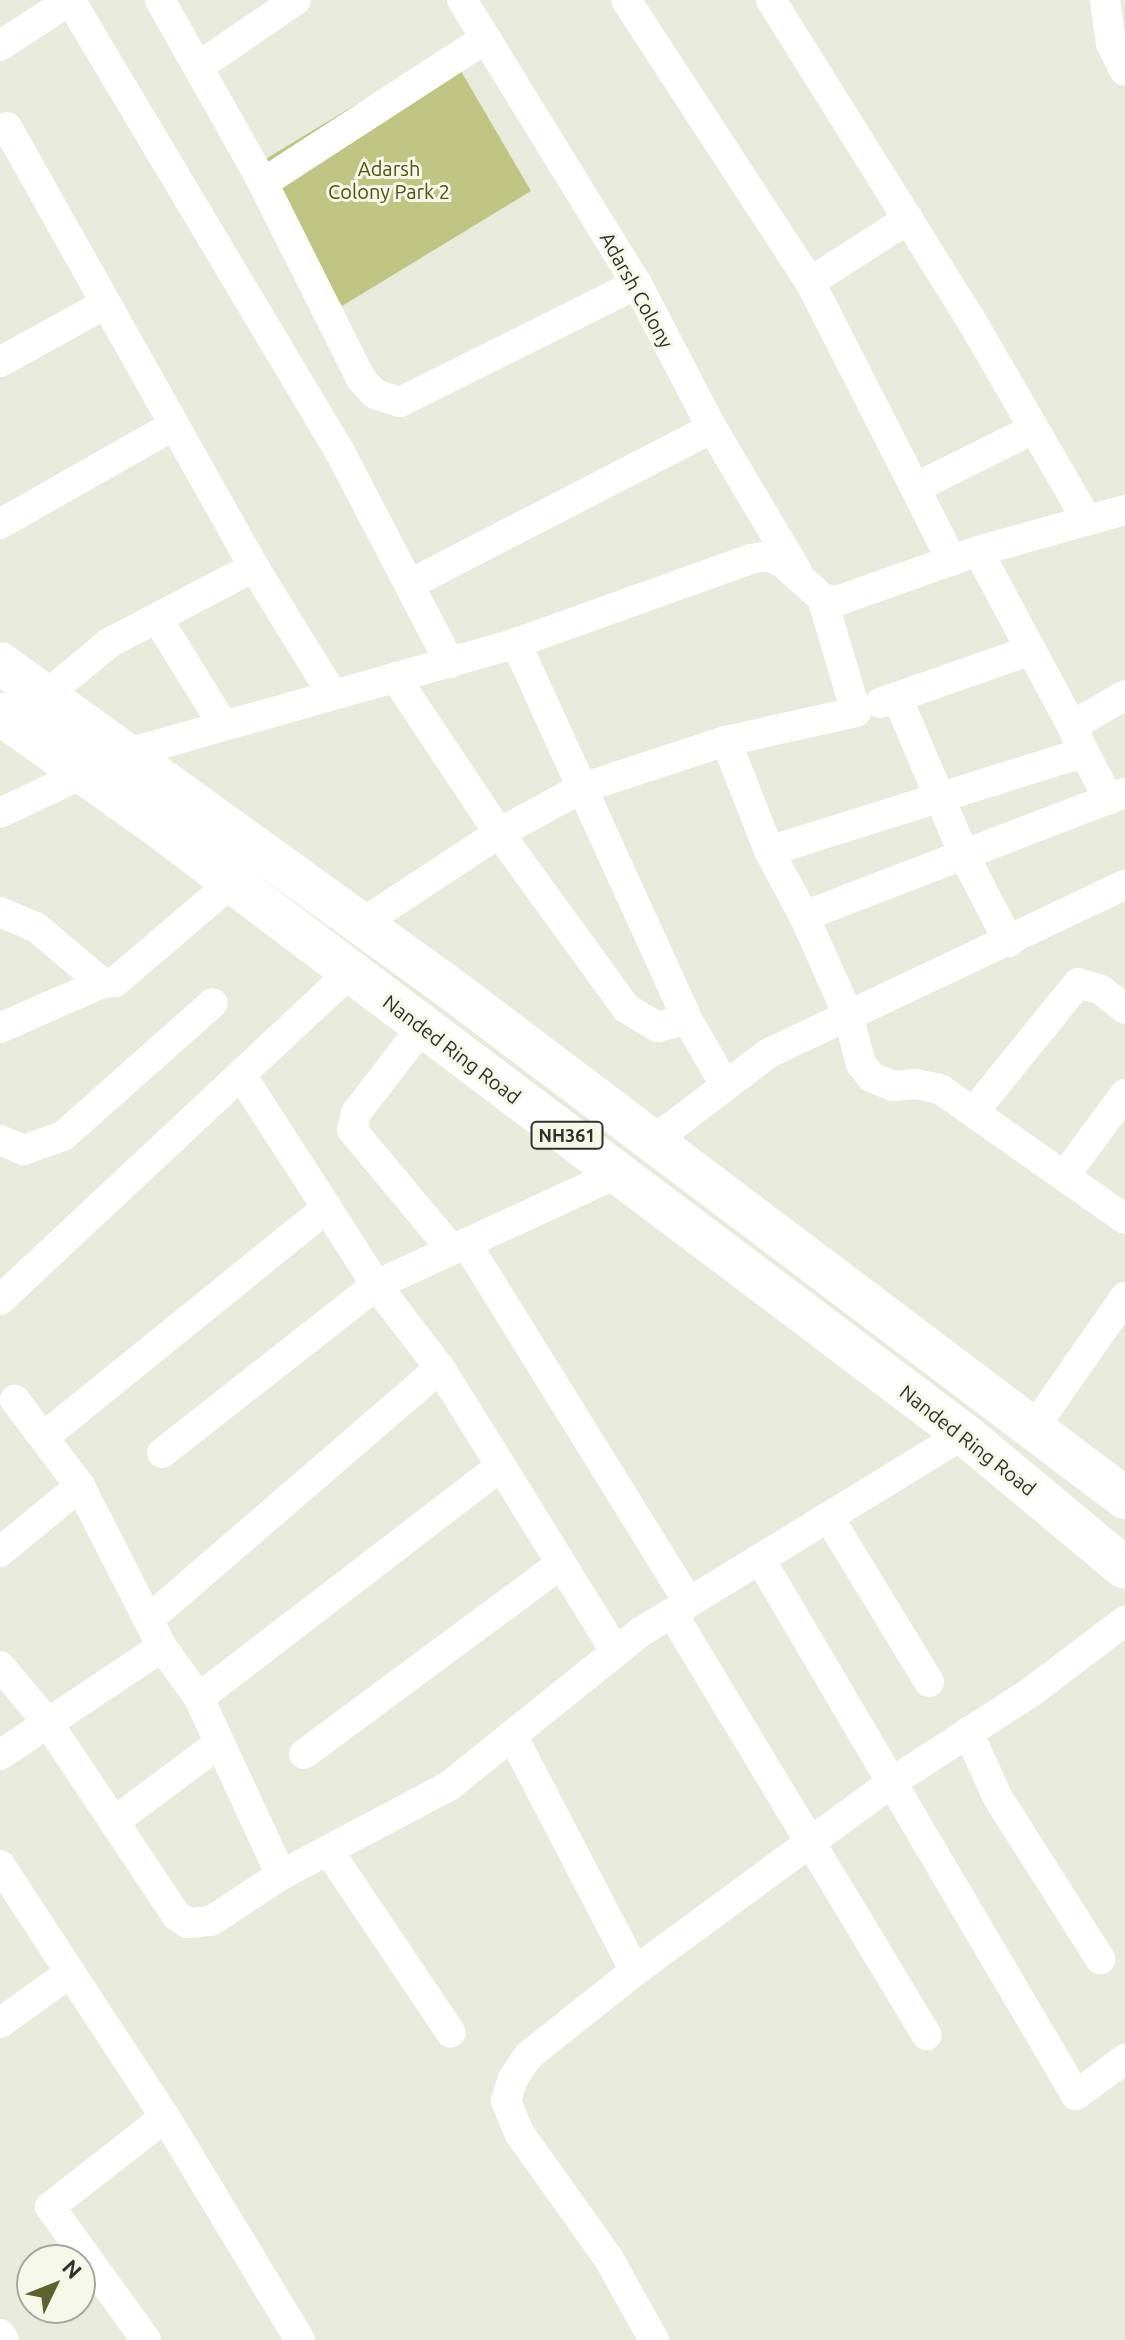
<!DOCTYPE html>
<style>
body{margin:0}
#map{position:relative;width:1125px;height:2340px;overflow:hidden;background:#e8eadb;font-family:Ubuntu,sans-serif}
div>[style]{position:absolute}
.green>*{inset:0;background:#bec482}
.minor>*{height:30px;margin:-15px;padding:0 15px;transform-origin:15px;border-radius:15px;background:#fff}
.highway>*{height:42px;margin:-21px;padding:0 21px;transform-origin:21px;border-radius:21px;background:#fff}
span{translate:-50% -50%;white-space:nowrap;text-align:center;line-height:1.15;-webkit-text-stroke:6px #f5f7e8;paint-order:stroke}
.shield-label span{padding:2px 6px;background:#f5f7e8;border:2px solid;border-radius:6px;-webkit-text-stroke-width:0}
.shield-label{font-size:18px;color:#30312c;font-weight:700}
.park-label{font-size:20px;color:#4f530e}
.street-label{font-size:20px;color:#30312c}
.north{position:absolute;left:16px;top:2244px;width:80px;height:80px;box-sizing:border-box;background:#f5f7e8;border:2px solid #a6a89d;border-radius:50%;rotate:47deg;font-size:22px;font-weight:700;line-height:32px;text-align:center;color:#30312c}
.north::after{content:'';display:block;margin:auto;width:28px;height:36px;background:#5d612f;clip-path:polygon(50% 0,100% 100%,50% 72%,0 100%)}
</style>
<div id="map">
<div class="green">
<i style="clip-path:polygon(448px 49px,531px 191px,342px 306px,254px 166px)"></i>
</div>
<div class="minor">
<i style="left:70px;top:0;width:527px;rotate:59.15deg"></i>
<i style="left:340px;top:452px;width:238px;rotate:62.5deg"></i>
<i style="left:160px;top:0;width:210px;rotate:60.6deg"></i>
<i style="left:263px;top:183px;width:219px;rotate:63.4deg"></i>
<i style="left:361px;top:379px;width:21px;rotate:47deg"></i>
<i style="left:375px;top:394px;width:26px;rotate:18deg"></i>
<i style="left:400px;top:402px;width:265px;rotate:-26.5deg"></i>
<i style="left:462px;top:0;width:334px;rotate:58.4deg"></i>
<i style="left:637px;top:284px;width:162px;rotate:62.5deg"></i>
<i style="left:712px;top:428px;width:166px;rotate:59.3deg"></i>
<i style="left:626px;top:0;width:337px;rotate:56.9deg"></i>
<i style="left:810px;top:282px;width:117px;rotate:-32.7deg"></i>
<i style="left:771px;top:0;width:375px;rotate:58deg"></i>
<i style="left:970px;top:318px;width:233px;rotate:59.9deg"></i>
<i style="left:1105px;top:0;width:44px;rotate:82.2deg"></i>
<i style="left:1111px;top:44px;width:30px;rotate:63deg"></i>
<i style="left:0;top:46px;width:84px;rotate:-33.3deg"></i>
<i style="left:198px;top:67px;width:119px;rotate:-34.4deg"></i>
<i style="left:7px;top:127px;width:505px;rotate:60.69deg"></i>
<i style="left:254px;top:567px;width:149px;rotate:58.4deg"></i>
<i style="left:263px;top:183px;width:266px;rotate:-33deg"></i>
<i style="left:810px;top:282px;width:313px;rotate:63deg"></i>
<i style="left:0;top:362px;width:120px;rotate:-28.9deg"></i>
<i style="left:915px;top:488px;width:133px;rotate:-26.4deg"></i>
<i style="left:0;top:524px;width:200px;rotate:-29.6deg"></i>
<i style="left:978px;top:551px;width:199px;rotate:61.8deg"></i>
<i style="left:410px;top:584px;width:340px;rotate:-27.3deg"></i>
<i style="left:157px;top:618px;width:126px;rotate:58.3deg"></i>
<i style="left:516px;top:643px;width:413px;rotate:65.5deg"></i>
<i style="left:687px;top:1019px;width:74px;rotate:60deg"></i>
<i style="left:395px;top:677px;width:187px;rotate:56.3deg"></i>
<i style="left:499px;top:833px;width:94px;rotate:-28.5deg"></i>
<i style="left:582px;top:788px;width:151px;rotate:-18.1deg"></i>
<i style="left:726px;top:741px;width:133px;rotate:-12.6deg"></i>
<i style="left:856px;top:712px;width:119px;rotate:-106.6deg"></i>
<i style="left:45px;top:696px;width:83px;rotate:-39.6deg"></i>
<i style="left:109px;top:643px;width:164px;rotate:-27.7deg"></i>
<i style="left:897px;top:697px;width:172px;rotate:67deg"></i>
<i style="left:964px;top:855px;width:98px;rotate:62.7deg"></i>
<i style="left:880px;top:703px;width:160px;rotate:-19.3deg"></i>
<i style="left:726px;top:741px;width:118px;rotate:68.6deg"></i>
<i style="left:769px;top:851px;width:74px;rotate:61.7deg"></i>
<i style="left:804px;top:916px;width:108px;rotate:66deg"></i>
<i style="left:848px;top:1015px;width:51px;rotate:75.1deg"></i>
<i style="left:861px;top:1064px;width:16px;rotate:52deg"></i>
<i style="left:871px;top:1077px;width:24px;rotate:22deg"></i>
<i style="left:893px;top:1086px;width:23px;rotate:-5deg"></i>
<i style="left:916px;top:1084px;width:25px;rotate:12deg"></i>
<i style="left:940px;top:1089px;width:226px;rotate:35.1deg"></i>
<i style="left:1084px;top:752px;width:54px;rotate:62.5deg"></i>
<i style="left:0;top:813px;width:138px;rotate:-25.3deg"></i>
<i style="left:125px;top:754px;width:406px;rotate:-15.8deg"></i>
<i style="left:516px;top:643px;width:249px;rotate:-19.7deg"></i>
<i style="left:750px;top:559px;width:18px;rotate:-9deg"></i>
<i style="left:768px;top:556px;width:17px;rotate:25deg"></i>
<i style="left:783px;top:563px;width:52px;rotate:41.9deg"></i>
<i style="left:822px;top:598px;width:15px;rotate:11deg"></i>
<i style="left:837px;top:601px;width:150px;rotate:-19.5deg"></i>
<i style="left:978px;top:551px;width:153px;rotate:-15.6deg"></i>
<i style="left:769px;top:851px;width:330px;rotate:-17.4deg"></i>
<i style="left:1084px;top:752px;width:29px;rotate:-115deg"></i>
<i style="left:1072px;top:726px;width:61px;rotate:-30.3deg"></i>
<i style="left:0;top:912px;width:39px;rotate:23deg"></i>
<i style="left:36px;top:927px;width:87px;rotate:40.3deg"></i>
<i style="left:102px;top:983px;width:13px;rotate:-4deg"></i>
<i style="left:115px;top:982px;width:154px;rotate:-40.5deg"></i>
<i style="left:804px;top:916px;width:344px;rotate:-21deg"></i>
<i style="left:361px;top:924px;width:165px;rotate:-33.4deg"></i>
<i style="left:499px;top:833px;width:216px;rotate:54deg"></i>
<i style="left:626px;top:1008px;width:37px;rotate:31deg"></i>
<i style="left:658px;top:1027px;width:30px;rotate:-15deg"></i>
<i style="left:423px;top:1026px;width:110px;rotate:127.6deg"></i>
<i style="left:356px;top:1113px;width:17px;rotate:103deg"></i>
<i style="left:352px;top:1130px;width:156px;rotate:50.2deg"></i>
<i style="left:0;top:1028px;width:111px;rotate:-23.8deg"></i>
<i style="left:241px;top:1075px;width:158px;rotate:57.1deg"></i>
<i style="left:976px;top:1109px;width:162px;rotate:-51deg"></i>
<i style="left:1078px;top:983px;width:24px;rotate:17deg"></i>
<i style="left:1101px;top:990px;width:31px;rotate:38deg"></i>
<i style="left:0;top:1140px;width:26px;rotate:23deg"></i>
<i style="left:24px;top:1150px;width:41px;rotate:-19.7deg"></i>
<i style="left:63px;top:1136px;width:200px;rotate:-41.6deg"></i>
<i style="left:653px;top:1141px;width:146px;rotate:-37.2deg"></i>
<i style="left:769px;top:1053px;width:394px;rotate:-25.3deg"></i>
<i style="left:1065px;top:1175px;width:101px;rotate:-53.5deg"></i>
<i style="left:466px;top:1243px;width:423px;rotate:58.2deg"></i>
<i style="left:0;top:1300px;width:480px;rotate:-43.1deg"></i>
<i style="left:1033px;top:1429px;width:161px;rotate:-55.1deg"></i>
<i style="left:45px;top:1436px;width:363px;rotate:-39deg"></i>
<i style="left:327px;top:1208px;width:91px;rotate:57.5deg"></i>
<i style="left:376px;top:1285px;width:267px;rotate:-24.8deg"></i>
<i style="left:162px;top:1453px;width:272px;rotate:-38.1deg"></i>
<i style="left:376px;top:1285px;width:105px;rotate:52.4deg"></i>
<i style="left:440px;top:1368px;width:115px;rotate:58.1deg"></i>
<i style="left:501px;top:1466px;width:381px;rotate:142.5deg"></i>
<i style="left:501px;top:1466px;width:219px;rotate:58.3deg"></i>
<i style="left:829px;top:1518px;width:192px;rotate:58.6deg"></i>
<i style="left:0;top:1552px;width:104px;rotate:-39.5deg"></i>
<i style="left:80px;top:1486px;width:108px;rotate:-127.1deg"></i>
<i style="left:760px;top:1559px;width:622px;rotate:59.48deg"></i>
<i style="left:1076px;top:2095px;width:61px;rotate:-36.3deg"></i>
<i style="left:672px;top:1613px;width:493px;rotate:58.9deg"></i>
<i style="left:148px;top:1620px;width:386px;rotate:-40.8deg"></i>
<i style="left:0;top:1666px;width:75px;rotate:49.9deg"></i>
<i style="left:48px;top:1723px;width:231px;rotate:56.3deg"></i>
<i style="left:176px;top:1915px;width:14px;rotate:36deg"></i>
<i style="left:187px;top:1923px;width:24px;rotate:-5deg"></i>
<i style="left:211px;top:1921px;width:84px;rotate:-33.3deg"></i>
<i style="left:281px;top:1875px;width:195px;rotate:-114.9deg"></i>
<i style="left:199px;top:1698px;width:63px;rotate:-126deg"></i>
<i style="left:162px;top:1647px;width:181px;rotate:-117deg"></i>
<i style="left:968px;top:1732px;width:72px;rotate:65.6deg"></i>
<i style="left:998px;top:1798px;width:191px;rotate:57.6deg"></i>
<i style="left:512px;top:1735px;width:266px;rotate:62.5deg"></i>
<i style="left:304px;top:1754px;width:320px;rotate:-36.5deg"></i>
<i style="left:0;top:1755px;width:195px;rotate:-33.7deg"></i>
<i style="left:115px;top:1821px;width:127px;rotate:-36.7deg"></i>
<i style="left:328px;top:1850px;width:220px;rotate:56.1deg"></i>
<i style="left:0;top:1865px;width:301px;rotate:56.8deg"></i>
<i style="left:165px;top:2117px;width:261px;rotate:58.8deg"></i>
<i style="left:281px;top:1875px;width:190px;rotate:-27.9deg"></i>
<i style="left:449px;top:1786px;width:244px;rotate:-38.8deg"></i>
<i style="left:639px;top:1633px;width:381px;rotate:-31.5deg"></i>
<i style="left:0;top:2023px;width:87px;rotate:-35.7deg"></i>
<i style="left:0;top:2334px;width:7px;rotate:56deg"></i>
<i style="left:146px;top:2340px;width:164px;rotate:-125.8deg"></i>
<i style="left:50px;top:2207px;width:146px;rotate:-38deg"></i>
<i style="left:654px;top:2340px;width:93px;rotate:-119.1deg"></i>
<i style="left:609px;top:2259px;width:155px;rotate:-125.5deg"></i>
<i style="left:519px;top:2133px;width:35px;rotate:-112deg"></i>
<i style="left:506px;top:2100px;width:22px;rotate:-72deg"></i>
<i style="left:513px;top:2079px;width:27px;rotate:-57deg"></i>
<i style="left:528px;top:2056px;width:137px;rotate:-38.5deg"></i>
<i style="left:635px;top:1971px;width:319px;rotate:-36.3deg"></i>
<i style="left:892px;top:1782px;width:166px;rotate:-32.9deg"></i>
<i style="left:1031px;top:1692px;width:118px;rotate:-37.1deg"></i>
</div>
<div class="highway">
<i style="left:0;top:663px;width:555px;rotate:35.84deg"></i>
<i style="left:450px;top:988px;width:846px;rotate:37.07deg"></i>
<i style="left:0;top:714px;width:190px;rotate:35.4deg"></i>
<i style="left:155px;top:824px;width:1013px;rotate:37.02deg"></i>
<i style="left:964px;top:1434px;width:209px;rotate:39.8deg"></i>
</div>
<div class="shield-label">
<span style="left:567px;top:1135px">NH361</span>
</div>
<div class="park-label">
<span style="left:389px;top:180px">Adarsh<br>Colony Park 2</span>
</div>
<div class="street-label">
<span style="left:637px;top:290px;rotate:61deg">Adarsh Colony</span>
<span style="left:452px;top:1049px;rotate:37deg">Nanded Ring Road</span>
<span style="left:968px;top:1440px;rotate:38deg">Nanded Ring Road</span>
</div>
<div class="north">N</div>
</div>
